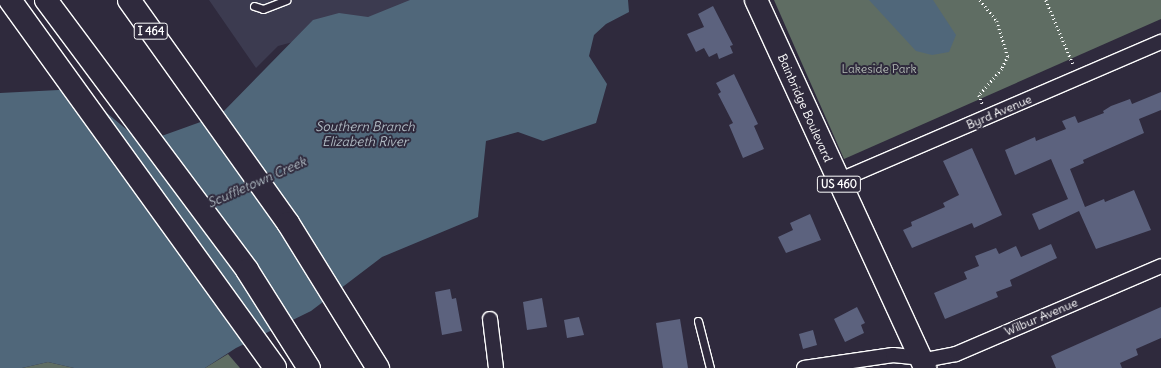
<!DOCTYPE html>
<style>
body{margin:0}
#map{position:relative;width:1161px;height:368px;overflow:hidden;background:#2f2a3d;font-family:Delius,sans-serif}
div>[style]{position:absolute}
.built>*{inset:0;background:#3c3b50}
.green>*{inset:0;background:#5f6d63}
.water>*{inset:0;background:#50677a}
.building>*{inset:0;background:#5c627e}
.path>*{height:2.5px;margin-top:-1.25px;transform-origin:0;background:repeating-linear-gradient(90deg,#fff 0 1px,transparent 0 4px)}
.roads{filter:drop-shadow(1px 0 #fff) drop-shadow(-1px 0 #fff) drop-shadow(0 1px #fff) drop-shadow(0 -1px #fff)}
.lane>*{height:7px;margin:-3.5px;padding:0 3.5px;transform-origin:3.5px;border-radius:3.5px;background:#2f2a3d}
.street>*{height:14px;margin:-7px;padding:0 7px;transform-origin:7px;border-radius:7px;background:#2f2a3d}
.primary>*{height:22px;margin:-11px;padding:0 11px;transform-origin:11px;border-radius:11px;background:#2f2a3d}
.highway>*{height:22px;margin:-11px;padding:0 11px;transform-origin:11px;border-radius:11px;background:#2f2a3d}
span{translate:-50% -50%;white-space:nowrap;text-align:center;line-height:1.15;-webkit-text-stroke:4px #2f2a3d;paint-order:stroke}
.shield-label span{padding:1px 3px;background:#2f2a3d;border:1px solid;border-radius:3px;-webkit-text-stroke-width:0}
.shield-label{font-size:11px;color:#fff;font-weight:700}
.park-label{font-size:12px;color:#afb6b1}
.street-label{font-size:12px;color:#fff}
.water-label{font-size:13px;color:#b0bbc3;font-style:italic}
</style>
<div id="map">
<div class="built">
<i style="clip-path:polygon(209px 0,418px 0,356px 25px,278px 46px,256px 68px)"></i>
</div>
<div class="green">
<i style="clip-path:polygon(774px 0,1161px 0,1161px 19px,844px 159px)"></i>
<i style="clip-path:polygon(228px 354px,240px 368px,205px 368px)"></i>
<i style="clip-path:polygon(48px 362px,74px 368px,22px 368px)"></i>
</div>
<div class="water">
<i style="clip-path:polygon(410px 0,628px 0,629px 12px,606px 24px,594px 35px,589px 56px,607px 84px,596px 123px,543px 141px,518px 132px,486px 141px,478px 217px,382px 257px,311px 311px,236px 348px,205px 368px,74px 368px,48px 362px,22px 368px,0 368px,0 93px,78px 89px,132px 134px,156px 138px,220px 115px,313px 20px,339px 13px,368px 17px)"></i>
<i style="clip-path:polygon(869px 0,933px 0,956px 35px,949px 52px,932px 55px,916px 51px)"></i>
</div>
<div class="building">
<i style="clip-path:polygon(713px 6px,733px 45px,730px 46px,733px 53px,719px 59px,717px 53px,709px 57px,704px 48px,696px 52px,687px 34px,704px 27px,698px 14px)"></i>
<i style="clip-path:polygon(734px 74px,758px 124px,754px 126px,764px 149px,743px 158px,729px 125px,733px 123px,718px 94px,721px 92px,716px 83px)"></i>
<i style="clip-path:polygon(1161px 92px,1161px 110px,1139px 119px,1144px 133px,1083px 160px,1084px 163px,1070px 169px,1085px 207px,1104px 199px,1105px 202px,1134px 190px,1151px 230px,1096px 249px,1079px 211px,1039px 230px,1032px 214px,1068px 199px,1051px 159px,1015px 175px,1005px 150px,1035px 137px,1036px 141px,1066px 129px,1062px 121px,1075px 116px,1078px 123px,1104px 113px,1103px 111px,1111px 106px,1130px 99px,1132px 104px)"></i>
<i style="clip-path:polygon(972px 148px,1002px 215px,974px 228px,972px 223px,912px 248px,903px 230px,912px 226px,911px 222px,945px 207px,943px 203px,959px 195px,943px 161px)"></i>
<i style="clip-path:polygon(810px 214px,821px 240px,786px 253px,778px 237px,793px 230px,790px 223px)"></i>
<i style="clip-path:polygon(1051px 244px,1057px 258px,1010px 280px,1012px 286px,996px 292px,998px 297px,945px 319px,934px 293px,967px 279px,964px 272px,979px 266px,975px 256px,996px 248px,999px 254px,1016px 246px,1021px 257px)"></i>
<i style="clip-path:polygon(450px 289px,452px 299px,456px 298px,462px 331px,442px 335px,435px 292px)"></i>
<i style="clip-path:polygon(542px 298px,547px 327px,527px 330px,523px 302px)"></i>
<i style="clip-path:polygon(857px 307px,865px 323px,861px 325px,864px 333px,845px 342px,834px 319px)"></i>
<i style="clip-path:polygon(1161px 307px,1161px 338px,1136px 349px,1138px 355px,1120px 363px,1122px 368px,1056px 368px,1051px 356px)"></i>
<i style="clip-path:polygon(579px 317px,584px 335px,567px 338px,564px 320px)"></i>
<i style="clip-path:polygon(680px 319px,688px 368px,663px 368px,656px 323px)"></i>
<i style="clip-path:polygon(813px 330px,817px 345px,803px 349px,799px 334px)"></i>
</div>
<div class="path">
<i style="left:980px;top:0;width:27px;rotate:51deg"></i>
<i style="left:997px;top:21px;width:37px;rotate:73deg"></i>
<i style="left:1008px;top:56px;width:14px;rotate:115deg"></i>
<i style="left:1002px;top:69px;width:35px;rotate:131deg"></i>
<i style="left:979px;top:95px;width:9px;rotate:69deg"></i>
<i style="left:1046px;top:0;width:69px;rotate:67.1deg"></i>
</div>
<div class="roads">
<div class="lane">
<i style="left:254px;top:6px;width:9px;rotate:18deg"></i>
<i style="left:263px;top:9px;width:25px;rotate:-21deg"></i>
<i style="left:698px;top:321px;width:49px;rotate:75.7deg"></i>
</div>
<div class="street">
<i style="left:838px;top:181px;width:352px;rotate:-23.3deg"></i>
<i style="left:490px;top:319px;width:49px;rotate:83deg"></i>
<i style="left:804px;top:368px;width:90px;rotate:-8.3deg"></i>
<i style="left:893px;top:355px;width:37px;rotate:6deg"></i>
<i style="left:930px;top:359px;width:26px;rotate:-11deg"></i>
<i style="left:956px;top:354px;width:223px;rotate:-23.2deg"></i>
</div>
<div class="primary">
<i style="left:756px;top:0;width:405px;rotate:65.3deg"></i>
</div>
<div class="highway">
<i style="left:10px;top:0;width:453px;rotate:54.2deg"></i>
<i style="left:46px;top:0;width:337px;rotate:53.3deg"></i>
<i style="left:247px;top:270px;width:116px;rotate:57.7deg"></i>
<i style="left:129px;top:0;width:274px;rotate:54.5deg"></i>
<i style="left:288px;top:223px;width:171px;rotate:58.2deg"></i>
</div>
</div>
<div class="shield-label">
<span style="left:151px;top:31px">I 464</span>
<span style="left:839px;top:184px">US 460</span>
</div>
<div class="park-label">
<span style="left:879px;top:69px">Lakeside Park</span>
</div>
<div class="street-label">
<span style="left:805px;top:108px;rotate:66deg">Bainbridge Boulevard</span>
<span style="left:999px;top:112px;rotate:-23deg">Byrd Avenue</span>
<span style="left:1041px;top:317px;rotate:-23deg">Wilbur Avenue</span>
</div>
<div class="water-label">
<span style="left:365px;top:135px">Southern Branch<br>Elizabeth River</span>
<span style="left:257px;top:183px;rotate:-24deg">Scuffletown Creek</span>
</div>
</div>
